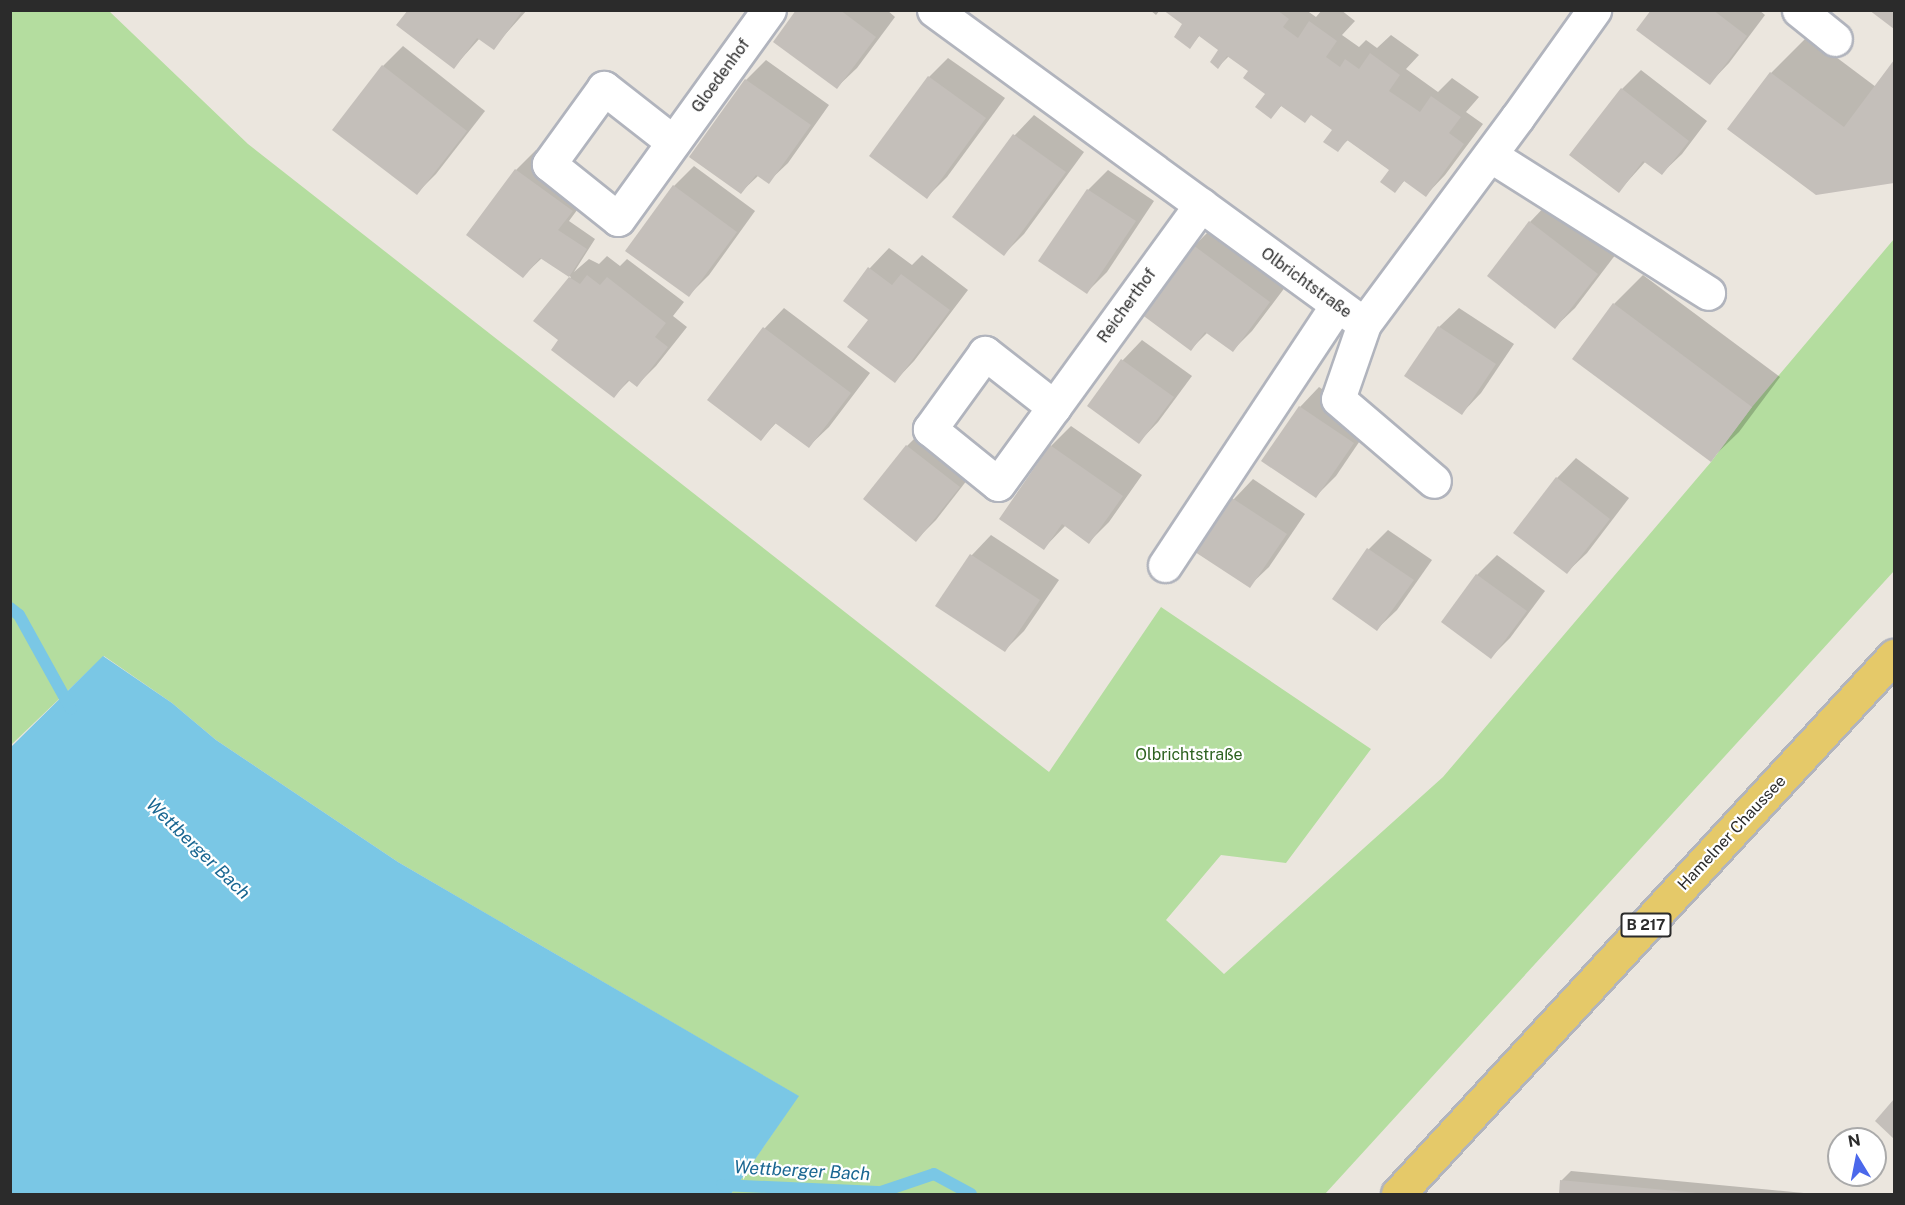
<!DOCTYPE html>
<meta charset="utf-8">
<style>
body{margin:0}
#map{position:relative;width:1905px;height:1205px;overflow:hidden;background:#ebe6de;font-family:"Public Sans",sans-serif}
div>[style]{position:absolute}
.green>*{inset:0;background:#b4dd9f}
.water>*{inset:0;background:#7ac7e5}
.shadow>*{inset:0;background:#0003}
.stream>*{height:12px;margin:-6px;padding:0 6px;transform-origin:6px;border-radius:6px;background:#7ac7e5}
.building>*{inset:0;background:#c4bfba}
.roads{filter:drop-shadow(2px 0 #b1b4bd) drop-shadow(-2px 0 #b1b4bd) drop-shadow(0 2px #b1b4bd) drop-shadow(0 -2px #b1b4bd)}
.minor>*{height:33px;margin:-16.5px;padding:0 16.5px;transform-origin:16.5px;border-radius:16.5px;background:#fff}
.major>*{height:33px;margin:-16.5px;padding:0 16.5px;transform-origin:16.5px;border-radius:16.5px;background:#e5c969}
span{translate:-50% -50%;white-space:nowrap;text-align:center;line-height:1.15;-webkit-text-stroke:4.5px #fff;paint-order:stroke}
.shield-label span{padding:2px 4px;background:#fff;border:2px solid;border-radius:4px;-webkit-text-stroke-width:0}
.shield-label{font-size:15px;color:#2b2b2b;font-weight:700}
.street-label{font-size:16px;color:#2b2b2b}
.park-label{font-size:16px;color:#2d6220}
.water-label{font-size:18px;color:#196691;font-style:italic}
.frame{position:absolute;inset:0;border:12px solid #2b2b2b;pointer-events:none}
.north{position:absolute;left:1827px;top:1127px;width:60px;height:60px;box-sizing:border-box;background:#fff;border:2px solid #aaa;border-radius:50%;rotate:350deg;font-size:16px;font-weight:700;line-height:24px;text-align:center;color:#2b2b2b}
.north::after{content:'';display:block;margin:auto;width:21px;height:27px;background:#4b68eb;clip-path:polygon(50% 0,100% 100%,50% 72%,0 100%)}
</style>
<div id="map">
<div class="green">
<i style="clip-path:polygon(11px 11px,109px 11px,248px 144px,1049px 772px,1161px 607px,1371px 749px,1286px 863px,1221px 855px,1166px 920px,1224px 974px,1443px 777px,1711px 462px,1752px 407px,1894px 239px,1894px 571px,1325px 1194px,731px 1194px,798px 1096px,398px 862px,216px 740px,172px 703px,104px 656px,11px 745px)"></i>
</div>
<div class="water">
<i style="clip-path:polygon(103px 656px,172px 703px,216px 740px,398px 862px,799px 1096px,731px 1194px,11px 1194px,11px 747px)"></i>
</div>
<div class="shadow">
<i style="clip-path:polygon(409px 10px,527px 10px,493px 48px,480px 38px,454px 67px)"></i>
<i style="clip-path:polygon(798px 10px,887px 10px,895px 17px,857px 68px,837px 87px)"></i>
<i style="clip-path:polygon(1150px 10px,1160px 10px,1156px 15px)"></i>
<i style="clip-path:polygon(1165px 10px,1306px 10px,1316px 17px,1322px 10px,1341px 10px,1355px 21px,1342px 35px,1359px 47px,1366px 40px,1377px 48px,1391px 35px,1419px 55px,1406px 69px,1438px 92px,1452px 78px,1479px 97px,1466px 112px,1483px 124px,1445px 175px,1426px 195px,1405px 180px,1395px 191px,1390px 170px,1348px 140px,1337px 150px,1334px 129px,1312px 113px,1282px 105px,1271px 117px,1267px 94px,1250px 71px,1229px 56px,1218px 67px,1221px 50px,1200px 35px,1190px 47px,1185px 24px)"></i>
<i style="clip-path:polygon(1653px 10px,1759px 10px,1765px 15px,1729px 63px,1710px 83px)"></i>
<i style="clip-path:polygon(1808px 36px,1876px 87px,1894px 62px,1894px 181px,1817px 193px,1729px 128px,1771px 73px)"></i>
<i style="clip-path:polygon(403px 46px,485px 111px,436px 174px,417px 193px,383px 66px)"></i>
<i style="clip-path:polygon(948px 58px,1005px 98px,947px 177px,927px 197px,929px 77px)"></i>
<i style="clip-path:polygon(766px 60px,829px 105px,788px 163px,768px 182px,759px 175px,741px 192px,691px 157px,746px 80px)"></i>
<i style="clip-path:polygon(1641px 70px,1707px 121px,1682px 154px,1662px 173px,1646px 161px,1619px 191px,1622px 89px)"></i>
<i style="clip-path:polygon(1034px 115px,1084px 152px,1024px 234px,1004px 254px,954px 217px,1015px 135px)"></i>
<i style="clip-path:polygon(536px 150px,591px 191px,569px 221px,595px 239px,574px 272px,589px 259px,599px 264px,607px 256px,620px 266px,627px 259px,684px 302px,673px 316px,687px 327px,656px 366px,637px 385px,630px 380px,614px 396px,560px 340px,535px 321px,571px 277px,542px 258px,523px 276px,516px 170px)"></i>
<i style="clip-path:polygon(694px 166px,755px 211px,709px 275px,689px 295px,674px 186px)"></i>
<i style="clip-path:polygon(1108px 170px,1154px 201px,1107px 272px,1087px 292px,1088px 190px)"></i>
<i style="clip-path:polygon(1549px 202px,1616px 254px,1575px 308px,1555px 327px,1530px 222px)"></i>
<i style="clip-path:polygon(1214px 226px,1289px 282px,1252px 331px,1233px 350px,1208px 332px,1191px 349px,1194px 246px)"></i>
<i style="clip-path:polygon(889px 248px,912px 265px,922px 255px,968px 290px,914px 361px,895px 381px,870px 319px,845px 300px,870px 268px)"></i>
<i style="clip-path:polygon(1643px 275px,1780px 377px,1739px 432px,1710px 460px,1614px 304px)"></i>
<i style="clip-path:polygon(784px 308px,870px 373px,829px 427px,809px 446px,777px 422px,761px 439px,709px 400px,765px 328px)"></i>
<i style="clip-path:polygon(1459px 308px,1514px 344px,1481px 393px,1462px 413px,1439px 327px)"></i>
<i style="clip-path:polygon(1142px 340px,1192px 376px,1158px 422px,1139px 442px,1089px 406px,1123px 360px)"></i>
<i style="clip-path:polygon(1319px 387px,1372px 423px,1336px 476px,1316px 496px,1300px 407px)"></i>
<i style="clip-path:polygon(927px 426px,978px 466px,936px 520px,916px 540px,866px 499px,907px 446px)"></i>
<i style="clip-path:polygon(1071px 426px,1142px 475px,1109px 522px,1089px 542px,1066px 525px,1044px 548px,1051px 446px)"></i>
<i style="clip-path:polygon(1576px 458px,1629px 498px,1587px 553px,1567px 572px,1515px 533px,1557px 478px)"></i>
<i style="clip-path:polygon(1253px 479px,1305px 514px,1269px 567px,1249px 586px,1198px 551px,1234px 499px)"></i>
<i style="clip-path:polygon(1388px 530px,1432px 560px,1397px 610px,1377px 629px,1369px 549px)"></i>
<i style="clip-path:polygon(991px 535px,1059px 580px,1024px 631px,1005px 650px,937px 605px,972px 555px)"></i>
<i style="clip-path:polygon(1497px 555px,1545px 591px,1510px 638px,1491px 657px,1443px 622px,1477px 575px)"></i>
<i style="clip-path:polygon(1571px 1171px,1814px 1194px,1561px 1194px,1562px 1180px)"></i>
</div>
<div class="stream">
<i style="left:10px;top:608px;width:11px;rotate:38deg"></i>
<i style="left:19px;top:615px;width:107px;rotate:61deg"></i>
<i style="left:722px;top:1185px;width:156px;rotate:2.6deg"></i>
<i style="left:875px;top:1194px;width:62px;rotate:-18.7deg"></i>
<i style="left:934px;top:1174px;width:42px;rotate:28.4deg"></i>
</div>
<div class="building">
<i style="clip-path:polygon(408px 10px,523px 10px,494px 50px,477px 38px,454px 69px,396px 25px)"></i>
<i style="clip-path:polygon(796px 10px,840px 10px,876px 37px,837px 89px,773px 42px)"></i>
<i style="clip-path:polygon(1163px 10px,1277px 10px,1289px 19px,1283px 27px,1298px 38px,1309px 21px,1337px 41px,1326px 57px,1340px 67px,1345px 59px,1359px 69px,1370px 53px,1400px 75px,1389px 91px,1420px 112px,1431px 96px,1461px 117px,1449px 133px,1464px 144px,1426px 197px,1404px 181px,1395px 193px,1380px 182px,1389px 170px,1347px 140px,1338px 152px,1323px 142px,1332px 130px,1311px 115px,1305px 123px,1281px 106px,1271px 119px,1255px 107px,1265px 94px,1243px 78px,1248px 71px,1227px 56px,1218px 69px,1210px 62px,1218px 50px,1199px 36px,1190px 49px,1174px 37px,1182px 24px)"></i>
<i style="clip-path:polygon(1651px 10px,1713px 10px,1747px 36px,1710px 85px,1636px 30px)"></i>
<i style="clip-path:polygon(1869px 10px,1894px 10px,1894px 29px)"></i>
<i style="clip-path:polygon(1894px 60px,1894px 183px,1816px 195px,1727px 129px,1770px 72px,1844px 127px)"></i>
<i style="clip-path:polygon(382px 65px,467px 131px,417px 195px,332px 130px)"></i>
<i style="clip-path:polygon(928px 76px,986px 118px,927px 199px,869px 156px)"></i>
<i style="clip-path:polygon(745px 79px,811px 125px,769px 184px,756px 175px,741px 194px,689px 157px)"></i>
<i style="clip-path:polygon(1621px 88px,1689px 141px,1662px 175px,1643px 161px,1619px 193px,1569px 155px)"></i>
<i style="clip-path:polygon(1013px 134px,1066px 172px,1004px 256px,952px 217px)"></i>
<i style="clip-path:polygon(515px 169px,573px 211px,558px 230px,587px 249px,569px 277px,540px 258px,523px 278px,466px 235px)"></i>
<i style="clip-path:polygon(673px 185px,737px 232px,689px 297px,625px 251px)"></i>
<i style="clip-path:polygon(1087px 189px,1136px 221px,1087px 294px,1038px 261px)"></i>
<i style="clip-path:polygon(1529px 221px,1598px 274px,1555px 329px,1487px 276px)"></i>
<i style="clip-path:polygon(1193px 245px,1270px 302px,1233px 352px,1205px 332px,1191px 351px,1141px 314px)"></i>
<i style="clip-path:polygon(868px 267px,892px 285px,901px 274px,950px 310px,895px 383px,847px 347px,868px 320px,843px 301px)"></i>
<i style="clip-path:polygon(587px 275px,600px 285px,607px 277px,666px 323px,655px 337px,668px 347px,637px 387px,628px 380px,614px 398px,551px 350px,558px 340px,533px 321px,569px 277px,580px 284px)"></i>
<i style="clip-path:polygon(1613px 303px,1752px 407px,1711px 462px,1572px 359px)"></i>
<i style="clip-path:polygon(1438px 326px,1496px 364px,1462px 415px,1404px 376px)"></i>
<i style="clip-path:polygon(763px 327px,851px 393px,809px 448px,775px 423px,761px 441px,707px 400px)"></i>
<i style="clip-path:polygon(1121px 359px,1174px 397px,1139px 444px,1087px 406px)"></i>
<i style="clip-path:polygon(1299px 406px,1354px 443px,1316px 498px,1261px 461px)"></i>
<i style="clip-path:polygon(906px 445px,960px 487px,916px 542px,863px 499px)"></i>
<i style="clip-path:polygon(1050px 445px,1123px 496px,1089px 544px,1062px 524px,1044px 550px,999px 519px)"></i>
<i style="clip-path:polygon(1556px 477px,1610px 519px,1567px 574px,1513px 533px)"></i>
<i style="clip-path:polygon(1232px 498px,1287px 534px,1250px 588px,1195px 552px)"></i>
<i style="clip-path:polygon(1367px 548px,1414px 580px,1377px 631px,1332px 599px)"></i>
<i style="clip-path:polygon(970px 554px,1040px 600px,1005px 652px,935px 606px)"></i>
<i style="clip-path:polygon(1476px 574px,1527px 611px,1491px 659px,1441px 622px)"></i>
<i style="clip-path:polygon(1894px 1099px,1894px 1139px,1875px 1121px)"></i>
<i style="clip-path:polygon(1560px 1180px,1697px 1193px,1697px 1194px,1559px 1194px)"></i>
</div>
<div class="roads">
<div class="minor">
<i style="left:934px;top:10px;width:532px;rotate:36.14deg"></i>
<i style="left:1364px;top:324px;width:257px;rotate:-53.4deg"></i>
<i style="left:1517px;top:118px;width:133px;rotate:-54.5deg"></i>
<i style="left:1799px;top:10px;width:46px;rotate:38.9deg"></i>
<i style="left:673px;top:142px;width:88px;rotate:-142deg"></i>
<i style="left:604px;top:88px;width:94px;rotate:125.9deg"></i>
<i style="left:549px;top:164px;width:88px;rotate:38.6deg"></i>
<i style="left:618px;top:219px;width:258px;rotate:-54.2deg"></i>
<i style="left:1490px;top:155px;width:258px;rotate:32.3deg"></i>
<i style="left:1364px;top:324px;width:79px;rotate:109.1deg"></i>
<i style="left:1338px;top:399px;width:126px;rotate:40.5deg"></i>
<i style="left:1054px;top:407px;width:88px;rotate:-142deg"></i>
<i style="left:985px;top:353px;width:94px;rotate:125.9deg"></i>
<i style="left:930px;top:429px;width:87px;rotate:39deg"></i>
<i style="left:998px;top:484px;width:95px;rotate:-54deg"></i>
<i style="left:1054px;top:407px;width:250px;rotate:-54deg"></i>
<i style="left:1165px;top:565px;width:310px;rotate:-56.5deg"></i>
</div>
<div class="major">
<i style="left:1398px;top:1194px;width:732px;rotate:-47.33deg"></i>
</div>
</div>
<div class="shield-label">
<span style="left:1646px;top:925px">B 217</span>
</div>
<div class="street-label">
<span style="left:721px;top:76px;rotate:-54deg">Gloedenhof</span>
<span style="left:1306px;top:283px;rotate:36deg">Olbrichtstraße</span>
<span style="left:1127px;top:306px;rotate:-54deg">Reicherthof</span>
<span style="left:1732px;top:833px;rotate:-47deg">Hamelner Chaussee</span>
</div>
<div class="park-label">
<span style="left:1189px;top:755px">Olbrichtstraße</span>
</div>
<div class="water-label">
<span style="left:198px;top:849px;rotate:44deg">Wettberger Bach</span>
<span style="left:802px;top:1171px;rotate:3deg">Wettberger Bach</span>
</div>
<div class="frame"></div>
<div class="north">N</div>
</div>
